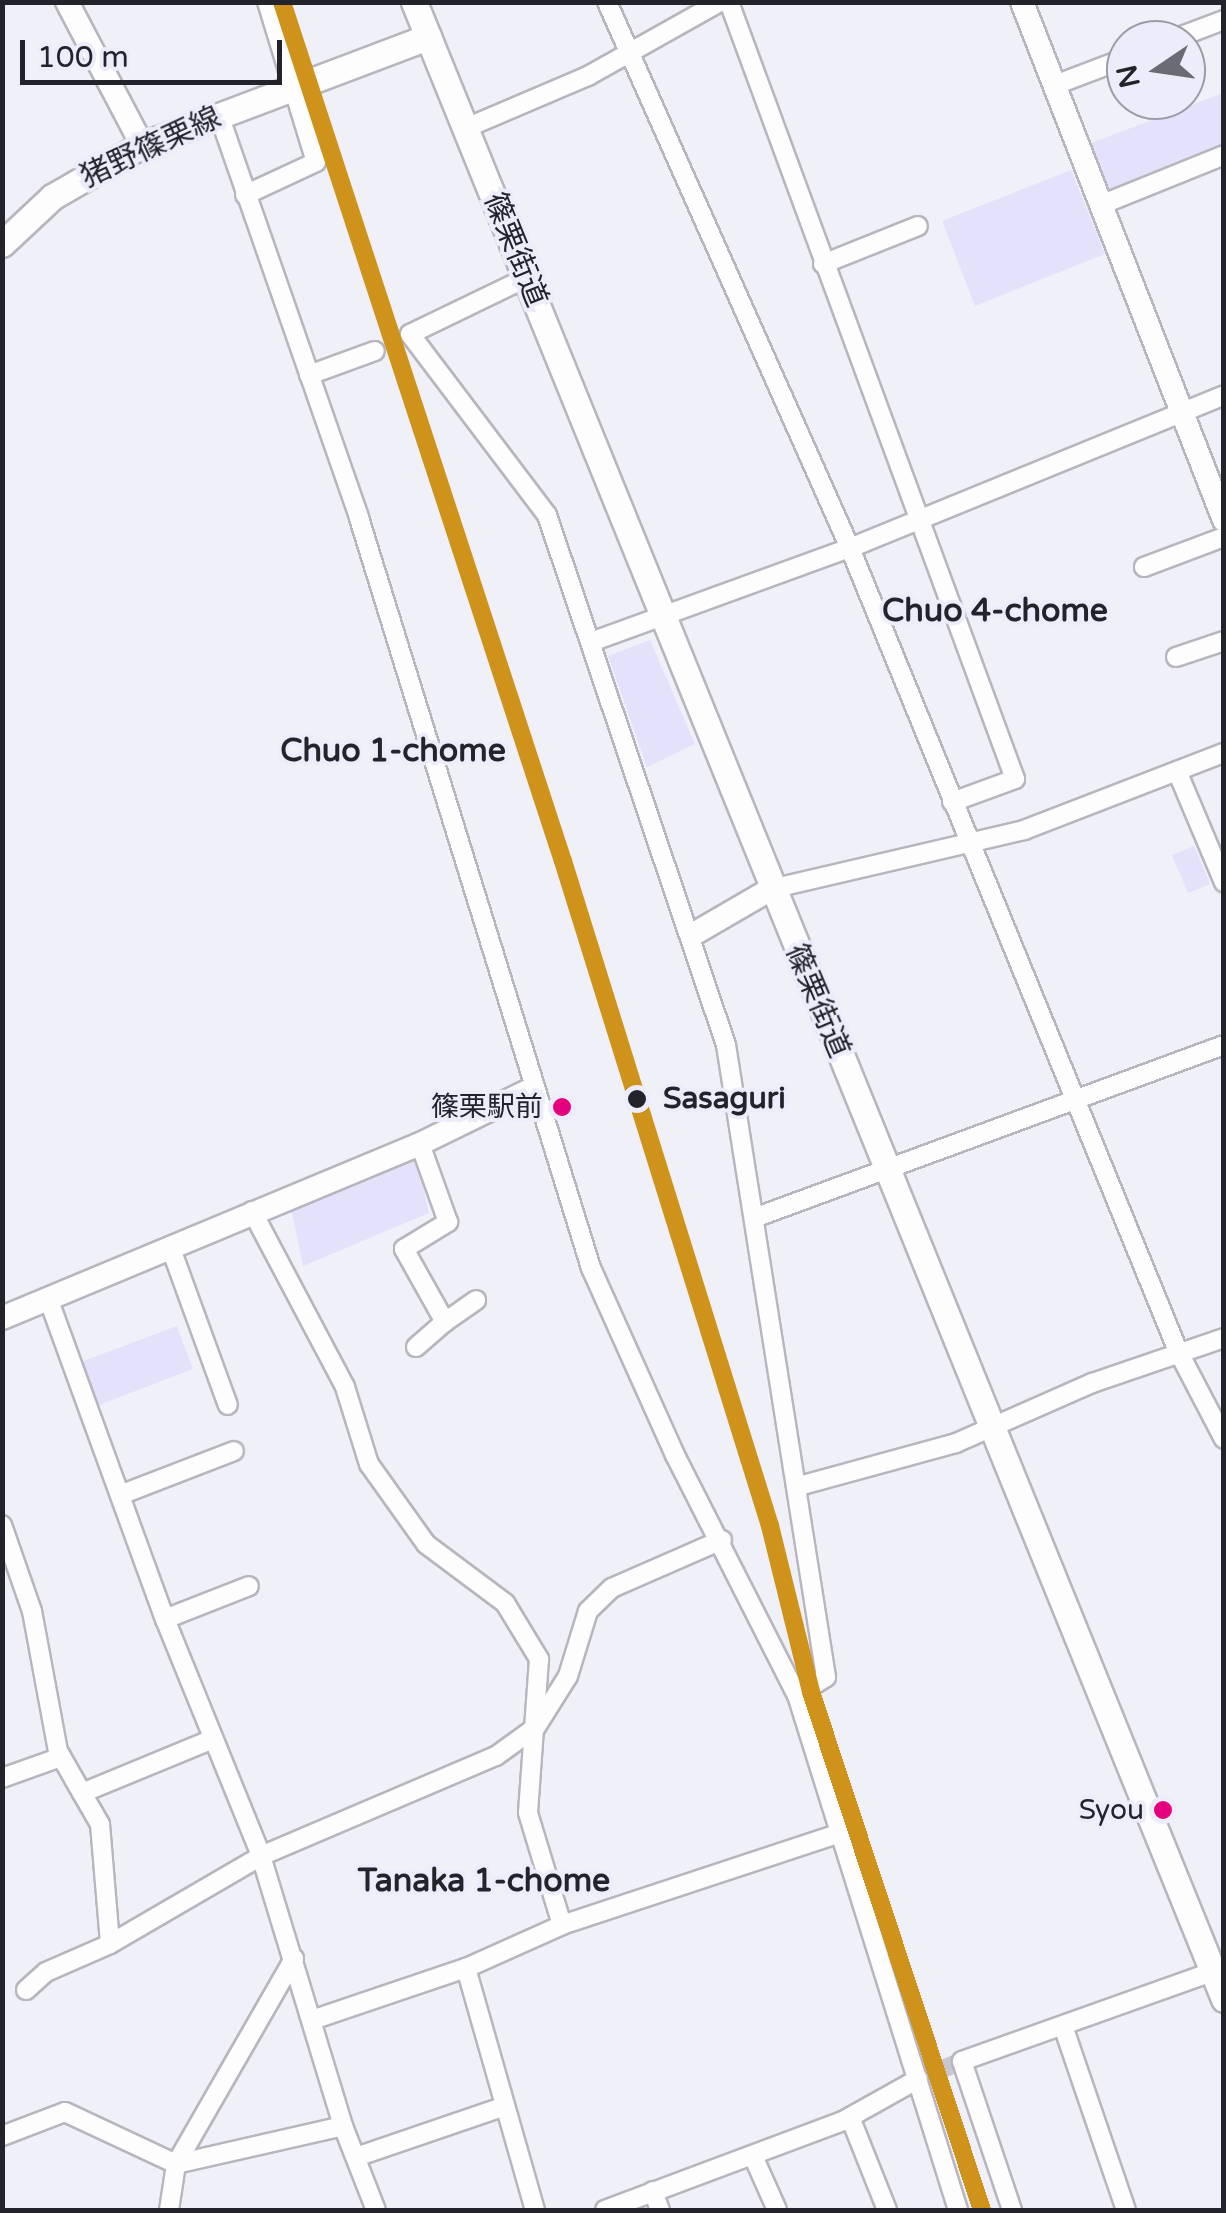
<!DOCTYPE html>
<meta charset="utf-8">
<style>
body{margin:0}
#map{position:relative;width:1226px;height:2213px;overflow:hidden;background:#f0f0f8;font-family:"Varela Round","Noto Sans JP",sans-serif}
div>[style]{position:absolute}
.green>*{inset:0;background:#e3e2fa}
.minor-tunnel>*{height:18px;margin-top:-9px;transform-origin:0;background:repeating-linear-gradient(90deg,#c7c7cf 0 18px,transparent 0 27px)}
.roads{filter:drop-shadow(2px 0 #b7b6be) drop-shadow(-2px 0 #b7b6be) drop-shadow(0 2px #b7b6be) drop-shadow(0 -2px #b7b6be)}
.minor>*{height:18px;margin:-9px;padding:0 9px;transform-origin:9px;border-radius:9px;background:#fdfdfe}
.tertiary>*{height:22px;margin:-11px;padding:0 11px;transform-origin:11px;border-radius:11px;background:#fdfdfe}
.secondary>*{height:25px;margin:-12.5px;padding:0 12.5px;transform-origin:12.5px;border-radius:12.5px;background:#fdfdfe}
.rail-1>*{height:18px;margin:-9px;padding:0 9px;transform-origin:9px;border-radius:9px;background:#cf931c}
.dots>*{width:28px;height:28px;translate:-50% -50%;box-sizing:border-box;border:5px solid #edecfb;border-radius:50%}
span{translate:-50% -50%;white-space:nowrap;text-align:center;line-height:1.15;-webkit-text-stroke:8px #edecfb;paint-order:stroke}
.bus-label{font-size:28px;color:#23232c}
.right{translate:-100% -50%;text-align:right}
.street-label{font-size:30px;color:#23232c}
.stop-label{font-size:30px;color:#23232c;font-weight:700}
.left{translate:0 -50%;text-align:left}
.neighbourhood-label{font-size:32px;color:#23232c;font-weight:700}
.frame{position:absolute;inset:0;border:5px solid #23232c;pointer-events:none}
.north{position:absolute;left:1106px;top:20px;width:100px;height:100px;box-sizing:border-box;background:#edecfb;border:2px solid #9c9ca8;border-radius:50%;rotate:257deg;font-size:28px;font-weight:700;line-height:40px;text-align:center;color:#23232c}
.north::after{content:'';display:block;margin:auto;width:35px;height:45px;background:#6b6b73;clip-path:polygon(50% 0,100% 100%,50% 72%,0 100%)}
.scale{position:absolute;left:20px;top:40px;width:262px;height:45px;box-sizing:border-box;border:5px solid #23232c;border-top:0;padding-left:12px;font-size:30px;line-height:35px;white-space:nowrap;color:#23232c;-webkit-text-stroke:8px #edecfb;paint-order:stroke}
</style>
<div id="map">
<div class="green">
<i style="clip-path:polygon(1223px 93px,1223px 144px,1105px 193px,1086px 145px)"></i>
<i style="clip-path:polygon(1071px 170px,1105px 254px,975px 306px,942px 221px)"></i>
<i style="clip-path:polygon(650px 640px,695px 744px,647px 767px,608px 656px)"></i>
<i style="clip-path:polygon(1194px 846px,1210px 884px,1188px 893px,1172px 855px)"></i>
<i style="clip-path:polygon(415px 1152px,429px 1213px,303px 1266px,290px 1204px)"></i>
<i style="clip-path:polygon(177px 1326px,193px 1369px,94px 1407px,78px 1363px)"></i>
</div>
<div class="minor-tunnel">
<i style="left:918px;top:2079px;width:48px;rotate:-22.2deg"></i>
</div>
<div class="roads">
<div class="minor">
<i style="left:607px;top:2px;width:598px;rotate:66.01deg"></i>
<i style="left:850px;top:548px;width:867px;rotate:67.78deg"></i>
<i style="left:1178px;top:1351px;width:99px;rotate:62.4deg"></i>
<i style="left:729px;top:2px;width:828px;rotate:69.79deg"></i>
<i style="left:1015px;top:779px;width:67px;rotate:159.9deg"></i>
<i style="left:1171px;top:40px;width:57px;rotate:-20.7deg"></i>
<i style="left:1055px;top:85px;width:76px;rotate:-20.8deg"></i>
<i style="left:219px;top:115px;width:427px;rotate:70.8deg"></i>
<i style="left:359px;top:518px;width:785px;rotate:72.81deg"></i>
<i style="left:591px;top:1268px;width:205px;rotate:65.8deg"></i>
<i style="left:675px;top:1455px;width:269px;rotate:63.1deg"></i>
<i style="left:797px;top:1695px;width:540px;rotate:72.64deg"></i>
<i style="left:466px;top:128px;width:133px;rotate:-23.1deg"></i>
<i style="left:588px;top:76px;width:151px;rotate:-29.3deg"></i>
<i style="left:245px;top:195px;width:78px;rotate:-24.9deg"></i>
<i style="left:316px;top:162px;width:167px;rotate:-107deg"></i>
<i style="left:1103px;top:204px;width:131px;rotate:-22deg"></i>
<i style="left:823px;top:264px;width:102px;rotate:-21.8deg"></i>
<i style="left:526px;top:278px;width:129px;rotate:154.2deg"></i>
<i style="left:410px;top:334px;width:227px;rotate:52.9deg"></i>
<i style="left:547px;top:515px;width:559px;rotate:71.34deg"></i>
<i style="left:726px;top:1045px;width:640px;rotate:81.01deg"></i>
<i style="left:826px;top:1677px;width:34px;rotate:148deg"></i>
<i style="left:309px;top:375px;width:70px;rotate:-20deg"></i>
<i style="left:1144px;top:567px;width:85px;rotate:-20.6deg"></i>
<i style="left:594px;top:641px;width:272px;rotate:-20deg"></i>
<i style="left:850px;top:548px;width:404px;rotate:-22.2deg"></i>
<i style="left:1176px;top:657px;width:51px;rotate:-18.4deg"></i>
<i style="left:1177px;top:771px;width:121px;rotate:67.1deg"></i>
<i style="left:771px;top:889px;width:260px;rotate:-13.1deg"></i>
<i style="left:1024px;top:830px;width:214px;rotate:-21.1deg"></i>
<i style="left:252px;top:1211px;width:199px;rotate:62.1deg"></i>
<i style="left:345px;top:1387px;width:81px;rotate:72.7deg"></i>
<i style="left:369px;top:1464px;width:98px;rotate:54.5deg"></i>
<i style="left:426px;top:1544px;width:99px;rotate:36.8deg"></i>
<i style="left:505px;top:1603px;width:66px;rotate:58.7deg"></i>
<i style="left:539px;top:1659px;width:154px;rotate:94.1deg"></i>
<i style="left:528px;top:1813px;width:117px;rotate:73.1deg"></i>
<i style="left:754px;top:1218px;width:501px;rotate:-20.21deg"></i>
<i style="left:170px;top:1246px;width:169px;rotate:70deg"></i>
<i style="left:48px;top:1298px;width:342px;rotate:70deg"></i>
<i style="left:165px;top:1619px;width:256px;rotate:67.9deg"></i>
<i style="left:261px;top:1856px;width:282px;rotate:73.1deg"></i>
<i style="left:343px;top:2126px;width:90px;rotate:68.6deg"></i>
<i style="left:445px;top:1322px;width:38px;rotate:-35deg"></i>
<i style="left:416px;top:1347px;width:38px;rotate:-41deg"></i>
<i style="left:445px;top:1322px;width:84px;rotate:-119.3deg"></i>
<i style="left:404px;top:1249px;width:52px;rotate:-31.5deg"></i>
<i style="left:448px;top:1222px;width:83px;rotate:-109.7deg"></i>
<i style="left:799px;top:1486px;width:163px;rotate:-15.3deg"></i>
<i style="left:956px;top:1443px;width:149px;rotate:-23.8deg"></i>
<i style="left:1092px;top:1383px;width:139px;rotate:-18.8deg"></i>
<i style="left:120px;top:1495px;width:122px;rotate:-21.1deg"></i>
<i style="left:2px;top:1525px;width:91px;rotate:70.8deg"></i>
<i style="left:32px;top:1611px;width:142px;rotate:79.5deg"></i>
<i style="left:58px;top:1751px;width:48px;rotate:60.3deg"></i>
<i style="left:82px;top:1793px;width:142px;rotate:-22.4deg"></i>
<i style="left:165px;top:1619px;width:90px;rotate:-21.4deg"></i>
<i style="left:2px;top:1778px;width:63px;rotate:-19.6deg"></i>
<i style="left:82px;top:1793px;width:36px;rotate:60deg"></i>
<i style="left:100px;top:1824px;width:120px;rotate:85.2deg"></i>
<i style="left:110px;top:1944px;width:175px;rotate:-30.2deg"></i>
<i style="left:261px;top:1856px;width:255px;rotate:-23.1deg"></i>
<i style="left:496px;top:1756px;width:49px;rotate:-35.9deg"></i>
<i style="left:536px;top:1727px;width:60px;rotate:-57.9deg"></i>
<i style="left:568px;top:1676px;width:68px;rotate:-72.9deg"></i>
<i style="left:588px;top:1611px;width:33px;rotate:-44deg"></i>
<i style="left:612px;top:1588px;width:120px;rotate:-23.6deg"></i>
<i style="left:466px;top:1968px;width:105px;rotate:-24.1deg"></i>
<i style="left:562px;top:1925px;width:293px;rotate:-18.3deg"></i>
<i style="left:26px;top:1990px;width:27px;rotate:-42deg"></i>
<i style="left:46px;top:1972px;width:70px;rotate:-23.6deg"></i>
<i style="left:312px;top:2020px;width:163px;rotate:-18.7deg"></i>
<i style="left:466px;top:1968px;width:252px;rotate:74.1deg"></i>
<i style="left:1063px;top:2026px;width:194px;rotate:71.1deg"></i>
<i style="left:850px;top:2117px;width:100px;rotate:68.3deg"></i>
<i style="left:2px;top:2136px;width:67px;rotate:-20.9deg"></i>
<i style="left:65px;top:2112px;width:123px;rotate:25.1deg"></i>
<i style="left:176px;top:2164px;width:237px;rotate:-60.1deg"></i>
<i style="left:753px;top:2156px;width:59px;rotate:66deg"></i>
<i style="left:356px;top:2157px;width:157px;rotate:-18.9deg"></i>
<i style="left:653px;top:2191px;width:20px;rotate:70deg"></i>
<i style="left:169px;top:2210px;width:47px;rotate:-81.3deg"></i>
<i style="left:176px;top:2164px;width:171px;rotate:-12.8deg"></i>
<i style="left:605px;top:2210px;width:254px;rotate:-20.5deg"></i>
<i style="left:843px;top:2121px;width:86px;rotate:-29.2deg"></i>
<i style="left:1012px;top:2210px;width:157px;rotate:-108.6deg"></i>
<i style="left:962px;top:2061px;width:277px;rotate:-19.6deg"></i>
</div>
<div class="tertiary">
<i style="left:67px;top:2px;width:161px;rotate:62.3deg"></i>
<i style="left:1022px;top:2px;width:556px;rotate:68.7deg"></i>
<i style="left:692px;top:935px;width:91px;rotate:-30.2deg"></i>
<i style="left:2px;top:1318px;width:453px;rotate:-22.6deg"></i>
<i style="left:420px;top:1144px;width:125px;rotate:-26.2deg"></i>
</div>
<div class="secondary">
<i style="left:414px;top:2px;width:2155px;rotate:67.92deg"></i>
<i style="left:2px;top:244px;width:69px;rotate:-43.2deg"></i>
<i style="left:52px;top:197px;width:104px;rotate:-30deg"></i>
<i style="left:142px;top:145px;width:306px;rotate:-20.7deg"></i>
</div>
</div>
<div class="rail-1">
<i style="left:282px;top:2px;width:904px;rotate:71.89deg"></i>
<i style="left:563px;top:861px;width:696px;rotate:72.71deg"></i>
<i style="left:770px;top:1526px;width:171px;rotate:76.1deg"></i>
<i style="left:811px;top:1692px;width:545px;rotate:71.73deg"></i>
</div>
<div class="dots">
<i style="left:637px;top:1099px;background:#23232c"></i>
<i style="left:562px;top:1107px;background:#e5007d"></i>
<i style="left:1163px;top:1810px;background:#e5007d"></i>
</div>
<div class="bus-label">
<span class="right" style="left:543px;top:1107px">篠栗駅前</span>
<span class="right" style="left:1144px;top:1810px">Syou</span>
</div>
<div class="street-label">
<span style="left:151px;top:148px;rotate:-25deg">猪野篠栗線</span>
<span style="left:515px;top:250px;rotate:68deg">篠栗街道</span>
<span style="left:817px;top:1001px;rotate:67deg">篠栗街道</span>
</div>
<div class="stop-label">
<span class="left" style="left:663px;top:1099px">Sasaguri</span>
</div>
<div class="neighbourhood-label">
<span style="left:995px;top:611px">Chuo 4-chome</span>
<span style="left:393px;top:751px">Chuo 1-chome</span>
<span style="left:484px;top:1881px">Tanaka 1-chome</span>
</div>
<div class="frame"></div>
<div class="north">N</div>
<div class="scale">100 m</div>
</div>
